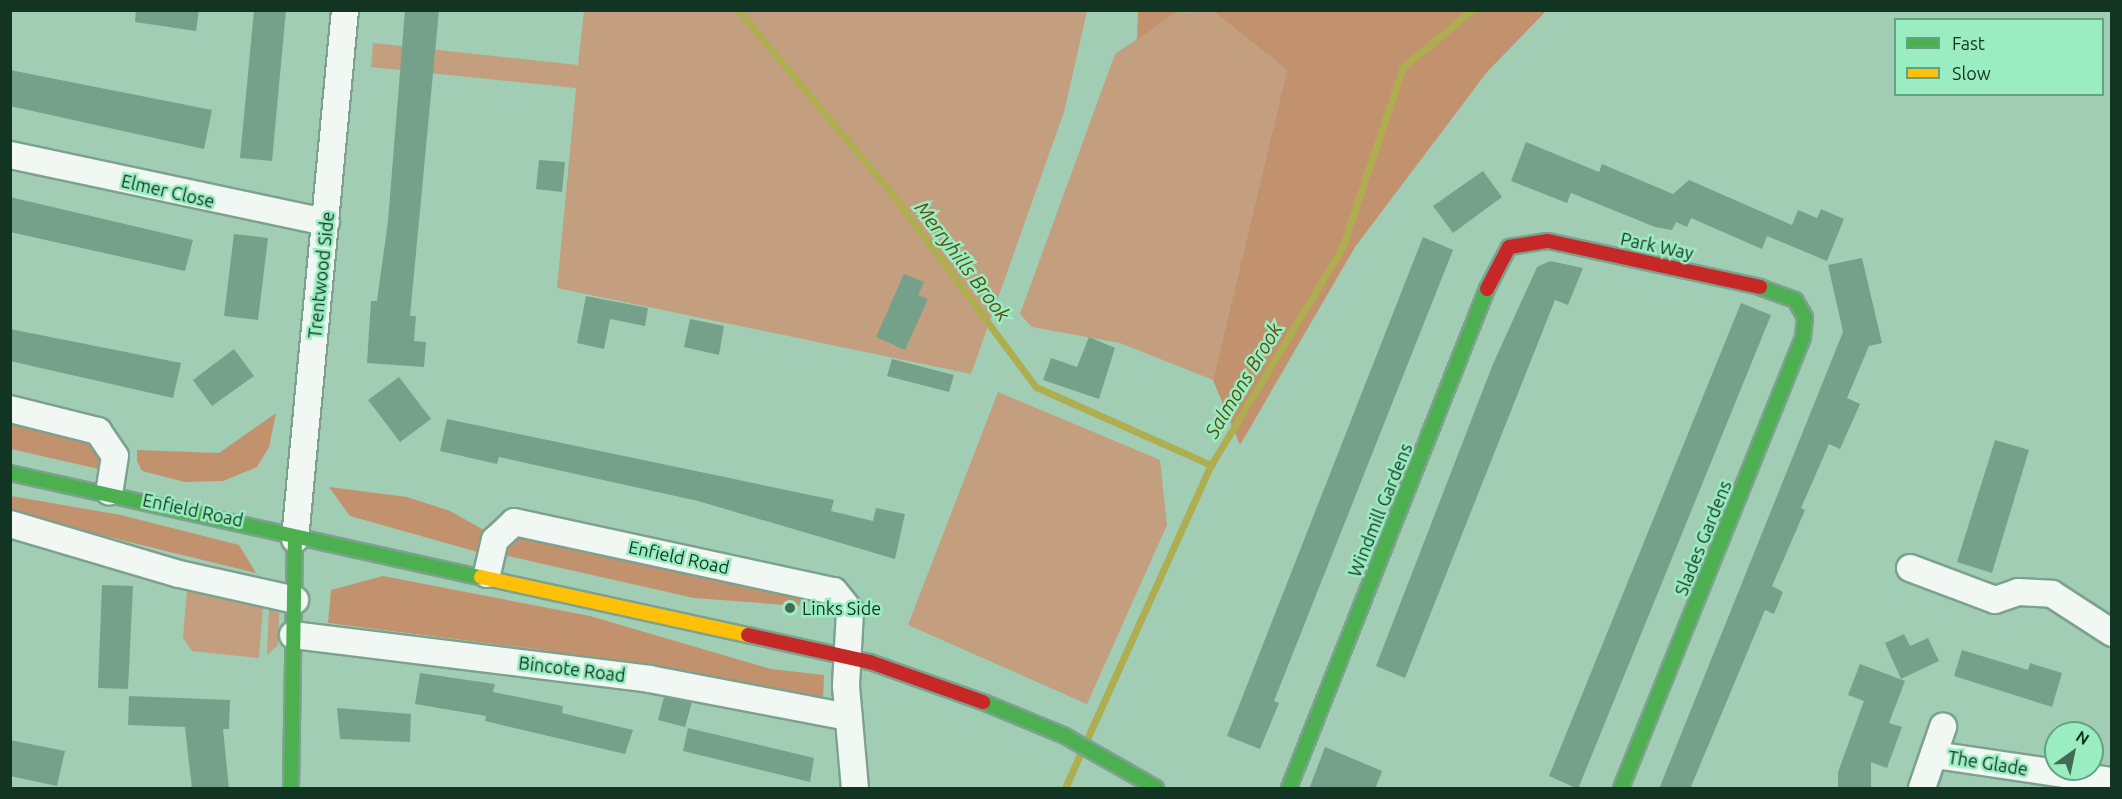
<!DOCTYPE html>
<style>
body{margin:0}
#map{position:relative;width:2122px;height:799px;overflow:hidden;background:#a0cdb4;font-family:Ubuntu,sans-serif}
div>[style]{position:absolute}
.green>*{inset:0;background:#c39e7f}
.forest>*{inset:0;background:#c2926e}
.stream>*{height:7px;margin:-3.5px;padding:0 3.5px;transform-origin:3.5px;border-radius:3.5px;background:#aeae51}
.building>*{inset:0;background:#75a18b}
.roads{filter:drop-shadow(2px 0 #7da18e) drop-shadow(-2px 0 #7da18e) drop-shadow(0 2px #7da18e) drop-shadow(0 -2px #7da18e)}
.street>*{height:26px;margin:-13px;padding:0 13px;transform-origin:13px;border-radius:13px;background:#f1f8f4}
.fast>*{height:14px;margin:-7px;padding:0 7px;transform-origin:7px;border-radius:7px;background:#4caf50}
.slow>*{height:14px;margin:-7px;padding:0 7px;transform-origin:7px;border-radius:7px;background:#ffc107}
.jam>*{height:14px;margin:-7px;padding:0 7px;transform-origin:7px;border-radius:7px;background:#c62828}
.dots>*{width:16px;height:16px;translate:-50% -50%;box-sizing:border-box;border:3px solid #9aedc0;border-radius:50%}
span{translate:-50% -50%;white-space:nowrap;text-align:center;line-height:1.15;-webkit-text-stroke:5px #9aedc0;paint-order:stroke}
.street-label{font-size:18px;color:#113423}
.poi-label{font-size:18px;color:#113423}
.left{translate:0 -50%;text-align:left}
.water-label{font-size:20px;color:#594f12;font-style:italic}
.frame{position:absolute;inset:0;border:12px solid #113423;pointer-events:none}
.legend{position:absolute;left:1894px;top:18px;width:210px;height:78px;box-sizing:border-box;background:#9aedc0;border:2px solid #63a381;margin:0;padding:8px 10px;list-style:none;font-size:18px;color:#113423}
.legend li{display:flex;align-items:center;gap:12px;height:30px}
.legend b{width:30px;border:2px solid #63a381}
.north{position:absolute;left:2044px;top:721px;width:60px;height:60px;box-sizing:border-box;background:#9aedc0;border:2px solid #63a381;border-radius:50%;rotate:33deg;font-size:16px;font-weight:700;line-height:24px;text-align:center;color:#113423}
.north::after{content:'';display:block;margin:auto;width:21px;height:27px;background:#436a56;clip-path:polygon(50% 0,100% 100%,50% 72%,0 100%)}
</style>
<div id="map">
<div class="green">
<i style="clip-path:polygon(584px 11px,1087px 11px,1064px 112px,971px 374px,557px 288px,576px 88px,371px 67px,373px 43px,578px 65px)"></i>
<i style="clip-path:polygon(1213px 11px,1287px 70px,1213px 380px,1120px 343px,1032px 327px,1020px 314px,1115px 54px,1175px 13px)"></i>
<i style="clip-path:polygon(998px 392px,1160px 460px,1167px 525px,1087px 704px,908px 625px)"></i>
<i style="clip-path:polygon(187px 590px,263px 606px,259px 658px,192px 651px,183px 638px)"></i>
<i style="clip-path:polygon(269px 608px,279px 613px,278px 645px,267px 655px)"></i>
</div>
<div class="forest">
<i style="clip-path:polygon(1138px 11px,1138px 10px,1197px 11px,1175px 13px,1137px 40px)"></i>
<i style="clip-path:polygon(1213px 11px,1546px 11px,1487px 72px,1355px 247px,1240px 445px,1213px 380px,1287px 70px)"></i>
<i style="clip-path:polygon(276px 413px,269px 447px,257px 467px,223px 481px,185px 482px,142px 471px,137px 461px,137px 450px,219px 453px)"></i>
<i style="clip-path:polygon(11px 417px,90px 440px,99px 452px,99px 469px,11px 449px)"></i>
<i style="clip-path:polygon(329px 487px,407px 497px,450px 511px,489px 533px,485px 554px,350px 516px)"></i>
<i style="clip-path:polygon(11px 496px,121px 515px,239px 545px,256px 573px,11px 513px)"></i>
<i style="clip-path:polygon(511px 534px,804px 590px,799px 606px,694px 598px,499px 554px)"></i>
<i style="clip-path:polygon(383px 576px,590px 616px,771px 669px,824px 675px,823px 701px,550px 661px,550px 651px,328px 623px,331px 590px)"></i>
</div>
<div class="stream">
<i style="left:738px;top:10px;width:235px;rotate:50deg"></i>
<i style="left:889px;top:190px;width:246px;rotate:53.3deg"></i>
<i style="left:1036px;top:387px;width:192px;rotate:24deg"></i>
<i style="left:1087px;top:739px;width:301px;rotate:-65.7deg"></i>
<i style="left:1211px;top:465px;width:253px;rotate:-58.9deg"></i>
<i style="left:1342px;top:248px;width:191px;rotate:-71.4deg"></i>
<i style="left:1403px;top:67px;width:89px;rotate:-39.6deg"></i>
<i style="left:1065px;top:788px;width:37px;rotate:-66deg"></i>
</div>
<div class="building">
<i style="clip-path:polygon(136px 10px,199px 10px,196px 31px,135px 22px)"></i>
<i style="clip-path:polygon(254px 10px,286px 10px,272px 161px,240px 158px)"></i>
<i style="clip-path:polygon(405px 10px,439px 10px,410px 316px,416px 316px,414px 341px,426px 342px,424px 367px,367px 363px,371px 301px,377px 301px,388px 221px)"></i>
<i style="clip-path:polygon(10px 70px,212px 110px,204px 149px,10px 106px)"></i>
<i style="clip-path:polygon(1526px 142px,1599px 172px,1602px 164px,1673px 194px,1689px 180px,1792px 225px,1798px 210px,1817px 218px,1821px 209px,1844px 219px,1827px 261px,1767px 236px,1762px 249px,1691px 218px,1687px 227px,1676px 222px,1672px 230px,1655px 227px,1571px 193px,1567px 203px,1511px 181px)"></i>
<i style="clip-path:polygon(539px 160px,565px 162px,562px 192px,536px 189px)"></i>
<i style="clip-path:polygon(1483px 171px,1502px 197px,1453px 233px,1433px 206px)"></i>
<i style="clip-path:polygon(10px 197px,193px 240px,185px 271px,10px 232px)"></i>
<i style="clip-path:polygon(234px 234px,268px 238px,258px 320px,224px 316px)"></i>
<i style="clip-path:polygon(1423px 237px,1453px 250px,1274px 701px,1279px 703px,1260px 749px,1227px 736px)"></i>
<i style="clip-path:polygon(1862px 258px,1882px 343px,1869px 346px,1847px 398px,1860px 404px,1840px 449px,1829px 444px,1801px 508px,1805px 510px,1772px 586px,1783px 592px,1774px 614px,1765px 610px,1690px 789px,1659px 789px,1843px 332px,1828px 265px)"></i>
<i style="clip-path:polygon(1550px 261px,1583px 268px,1568px 305px,1555px 300px,1405px 678px,1376px 666px,1493px 364px,1537px 267px)"></i>
<i style="clip-path:polygon(904px 274px,924px 282px,918px 295px,928px 299px,905px 350px,876px 337px)"></i>
<i style="clip-path:polygon(586px 296px,648px 308px,645px 326px,610px 319px,604px 349px,577px 343px)"></i>
<i style="clip-path:polygon(1741px 303px,1771px 315px,1578px 789px,1549px 776px)"></i>
<i style="clip-path:polygon(690px 319px,724px 326px,719px 355px,684px 347px)"></i>
<i style="clip-path:polygon(10px 329px,181px 363px,173px 398px,10px 361px)"></i>
<i style="clip-path:polygon(1089px 337px,1115px 348px,1099px 399px,1043px 380px,1051px 358px,1077px 367px)"></i>
<i style="clip-path:polygon(234px 349px,254px 376px,212px 406px,193px 380px)"></i>
<i style="clip-path:polygon(892px 359px,954px 375px,949px 392px,887px 376px)"></i>
<i style="clip-path:polygon(399px 377px,431px 419px,400px 442px,368px 400px)"></i>
<i style="clip-path:polygon(447px 419px,834px 500px,831px 511px,873px 521px,876px 508px,905px 514px,895px 559px,698px 501px,499px 457px,497px 464px,440px 451px)"></i>
<i style="clip-path:polygon(1995px 440px,2029px 450px,1992px 573px,1957px 562px)"></i>
<i style="clip-path:polygon(102px 585px,133px 586px,128px 689px,98px 688px)"></i>
<i style="clip-path:polygon(1904px 634px,1910px 646px,1928px 638px,1939px 661px,1901px 679px,1885px 643px)"></i>
<i style="clip-path:polygon(1962px 650px,2028px 670px,2030px 663px,2062px 673px,2052px 707px,1954px 676px)"></i>
<i style="clip-path:polygon(1860px 664px,1905px 681px,1889px 723px,1902px 727px,1887px 768px,1871px 762px,1871px 789px,1838px 789px,1838px 772px,1864px 701px,1848px 695px)"></i>
<i style="clip-path:polygon(420px 673px,495px 684px,493px 692px,563px 706px,562px 713px,633px 730px,625px 754px,485px 721px,486px 716px,415px 704px)"></i>
<i style="clip-path:polygon(129px 696px,230px 700px,229px 729px,223px 729px,229px 789px,192px 789px,185px 727px,128px 725px)"></i>
<i style="clip-path:polygon(664px 697px,692px 702px,685px 727px,658px 720px)"></i>
<i style="clip-path:polygon(337px 708px,411px 714px,410px 742px,340px 739px)"></i>
<i style="clip-path:polygon(688px 728px,814px 758px,810px 782px,683px 751px)"></i>
<i style="clip-path:polygon(10px 740px,65px 751px,57px 786px,10px 776px)"></i>
<i style="clip-path:polygon(1325px 747px,1382px 771px,1375px 789px,1309px 789px)"></i>
</div>
<div class="roads">
<div class="street">
<i style="left:10px;top:155px;width:323px;rotate:12deg"></i>
<i style="left:10px;top:409px;width:91px;rotate:14deg"></i>
<i style="left:98px;top:431px;width:30px;rotate:56deg"></i>
<i style="left:115px;top:456px;width:36px;rotate:99deg"></i>
<i style="left:10px;top:524px;width:176px;rotate:16.5deg"></i>
<i style="left:179px;top:574px;width:119px;rotate:12.6deg"></i>
<i style="left:295px;top:539px;width:531px;rotate:-84.6deg"></i>
<i style="left:1910px;top:568px;width:91px;rotate:20.6deg"></i>
<i style="left:1995px;top:600px;width:24px;rotate:-19deg"></i>
<i style="left:2018px;top:592px;width:34px;rotate:3deg"></i>
<i style="left:2052px;top:594px;width:72px;rotate:33deg"></i>
<i style="left:487px;top:574px;width:35px;rotate:-77deg"></i>
<i style="left:495px;top:540px;width:26px;rotate:-43deg"></i>
<i style="left:514px;top:522px;width:327px;rotate:12.2deg"></i>
<i style="left:834px;top:591px;width:26px;rotate:51deg"></i>
<i style="left:850px;top:611px;width:75px;rotate:93.1deg"></i>
<i style="left:846px;top:686px;width:102px;rotate:85deg"></i>
<i style="left:293px;top:635px;width:359px;rotate:7deg"></i>
<i style="left:649px;top:679px;width:203px;rotate:10.8deg"></i>
<i style="left:1935px;top:755px;width:179px;rotate:8.4deg"></i>
<i style="left:1922px;top:788px;width:65px;rotate:-71deg"></i>
</div>
<div class="fast">
<i style="left:10px;top:473px;width:482px;rotate:12.5deg"></i>
<i style="left:983px;top:702px;width:89px;rotate:22.5deg"></i>
<i style="left:1065px;top:736px;width:105px;rotate:29.7deg"></i>
<i style="left:291px;top:788px;width:249px;rotate:-89.1deg"></i>
<i style="left:1289px;top:788px;width:537px;rotate:-68.36deg"></i>
<i style="left:1621px;top:788px;width:486px;rotate:-68deg"></i>
<i style="left:1803px;top:337px;width:20px;rotate:-84deg"></i>
<i style="left:1805px;top:317px;width:20px;rotate:-120deg"></i>
<i style="left:1795px;top:300px;width:37px;rotate:-160deg"></i>
</div>
<div class="slow">
<i style="left:481px;top:577px;width:273px;rotate:12.3deg"></i>
</div>
<div class="jam">
<i style="left:1487px;top:289px;width:47px;rotate:-62.4deg"></i>
<i style="left:1509px;top:247px;width:39px;rotate:-9deg"></i>
<i style="left:1548px;top:241px;width:217px;rotate:12.2deg"></i>
<i style="left:748px;top:635px;width:125px;rotate:12.5deg"></i>
<i style="left:870px;top:662px;width:120px;rotate:19.5deg"></i>
</div>
</div>
<div class="dots">
<i style="left:790px;top:608px;background:#436a56"></i>
</div>
<div class="street-label">
<span style="left:168px;top:191px;rotate:13deg">Elmer Close</span>
<span style="left:1657px;top:246px;rotate:12deg">Park Way</span>
<span style="left:321px;top:275px;rotate:-84deg">Trentwood Side</span>
<span style="left:193px;top:510px;rotate:12deg">Enfield Road</span>
<span style="left:1380px;top:510px;rotate:-68deg">Windmill Gardens</span>
<span style="left:1703px;top:538px;rotate:-68deg">Slades Gardens</span>
<span style="left:679px;top:557px;rotate:12deg">Enfield Road</span>
<span style="left:572px;top:669px;rotate:7deg">Bincote Road</span>
<span style="left:1988px;top:763px;rotate:9deg">The Glade</span>
</div>
<div class="poi-label">
<span class="left" style="left:802px;top:608px">Links Side</span>
</div>
<div class="water-label">
<span style="left:963px;top:261px;rotate:53deg">Merryhills Brook</span>
<span style="left:1243px;top:380px;rotate:-59deg">Salmons Brook</span>
</div>
<div class="frame"></div>
<ul class="legend">
<li><b style="height:8px;background:#4caf50"></b>Fast</li>
<li><b style="height:8px;background:#ffc107"></b>Slow</li>
</ul>
<div class="north">N</div>
</div>
